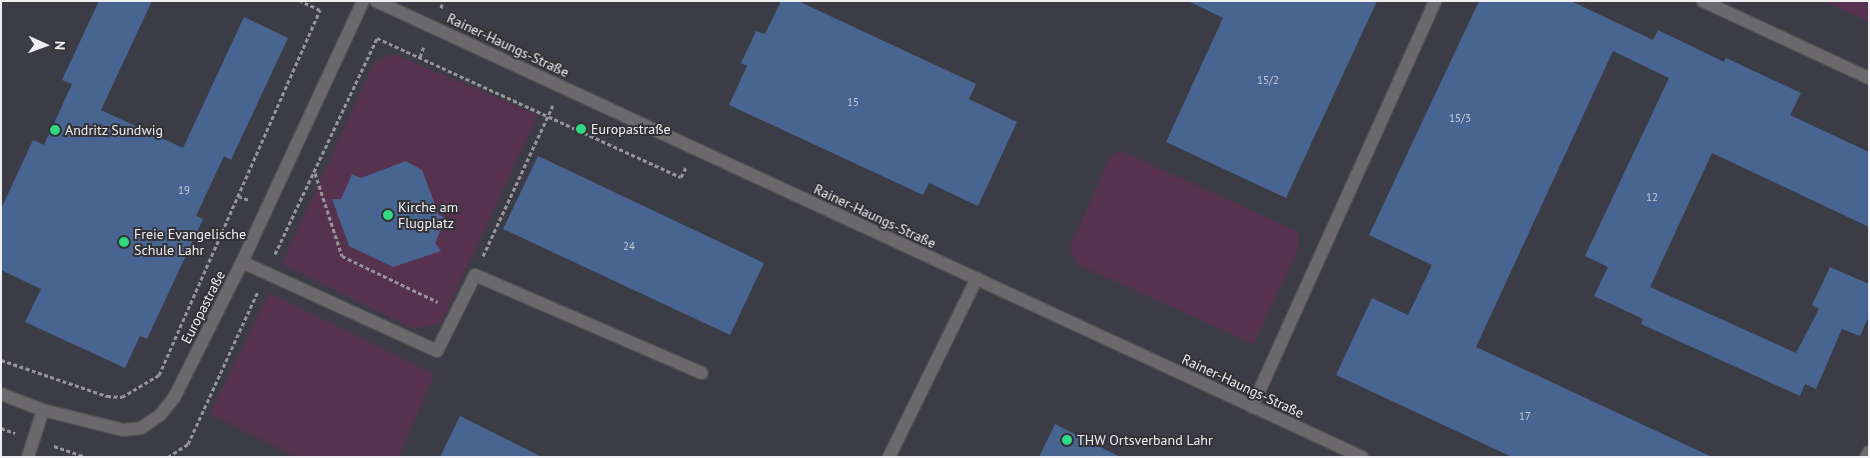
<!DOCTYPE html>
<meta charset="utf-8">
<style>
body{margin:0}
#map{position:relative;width:1870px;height:458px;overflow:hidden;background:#333337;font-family:"PT Sans",sans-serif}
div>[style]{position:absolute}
.built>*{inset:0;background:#3c3c46}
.green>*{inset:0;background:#57324e}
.building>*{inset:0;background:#486490}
.path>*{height:3px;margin-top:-1.5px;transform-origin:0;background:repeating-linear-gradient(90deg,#96969a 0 4px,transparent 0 6.5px)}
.roads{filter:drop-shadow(1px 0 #515155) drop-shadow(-1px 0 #515155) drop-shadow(0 1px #515155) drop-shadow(0 -1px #515155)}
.lane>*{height:12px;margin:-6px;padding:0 6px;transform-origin:6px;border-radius:6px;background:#6b696b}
.street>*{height:12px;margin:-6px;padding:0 6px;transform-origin:6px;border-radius:6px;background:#6b696b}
.dots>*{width:14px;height:14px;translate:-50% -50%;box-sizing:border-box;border:2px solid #333337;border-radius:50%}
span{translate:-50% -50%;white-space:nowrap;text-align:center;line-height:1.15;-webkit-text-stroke:4px #333337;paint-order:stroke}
.number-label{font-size:11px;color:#c5ccda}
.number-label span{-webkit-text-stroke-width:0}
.street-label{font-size:14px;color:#efeff2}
.poi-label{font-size:14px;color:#efeff2}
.left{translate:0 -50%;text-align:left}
.frame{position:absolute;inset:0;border:2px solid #efeff2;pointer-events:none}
.north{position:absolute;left:20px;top:20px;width:50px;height:50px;-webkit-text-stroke:4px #333337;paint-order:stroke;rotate:92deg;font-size:14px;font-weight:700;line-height:20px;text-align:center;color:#efeff2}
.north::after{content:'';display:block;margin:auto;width:18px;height:22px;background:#efeff2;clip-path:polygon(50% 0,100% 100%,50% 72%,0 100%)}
</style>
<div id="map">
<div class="built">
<i style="clip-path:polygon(1px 1px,1869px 1px,1869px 457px,1px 457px)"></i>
</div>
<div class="green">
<i style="clip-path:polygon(1824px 1px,1869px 1px,1869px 22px)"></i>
<i style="clip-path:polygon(394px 54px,538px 115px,441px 323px,414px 329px,282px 264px,374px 63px)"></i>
<i style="clip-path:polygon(1121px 151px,1298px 232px,1298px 249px,1254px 344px,1077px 264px,1070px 248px,1109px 158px)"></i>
<i style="clip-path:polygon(269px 293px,434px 374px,399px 457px,297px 457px,210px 414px)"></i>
</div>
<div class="building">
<i style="clip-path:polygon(99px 1px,152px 1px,101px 110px,183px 148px,244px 17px,288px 38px,231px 160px,224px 156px,196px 216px,203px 219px,147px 339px,140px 336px,125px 368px,25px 322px,41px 289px,1px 270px,1px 209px,33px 140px,44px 145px,72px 84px,62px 80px)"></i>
<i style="clip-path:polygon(781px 1px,798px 1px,976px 84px,969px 99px,1017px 122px,978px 206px,929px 183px,923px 195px,729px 105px,747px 66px,741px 63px,756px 31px,765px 34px)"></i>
<i style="clip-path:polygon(1188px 1px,1377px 1px,1286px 198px,1166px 142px,1223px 18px)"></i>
<i style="clip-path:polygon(1479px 1px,1571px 1px,1653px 40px,1658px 30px,1724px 62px,1726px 58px,1801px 93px,1790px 115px,1869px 152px,1869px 227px,1712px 153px,1650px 287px,1796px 353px,1819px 309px,1812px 305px,1830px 267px,1869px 284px,1869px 316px,1860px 336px,1842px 329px,1816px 389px,1805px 384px,1800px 396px,1641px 324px,1643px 319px,1594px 296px,1608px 267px,1585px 256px,1669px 78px,1613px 51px,1476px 347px,1712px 457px,1512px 457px,1336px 375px,1372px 298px,1408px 315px,1432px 265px,1369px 235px)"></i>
<i style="clip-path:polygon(538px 156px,764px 263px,730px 335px,503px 229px)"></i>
<i style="clip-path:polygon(406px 161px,422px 170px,439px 215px,446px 218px,435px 243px,441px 251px,393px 267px,349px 246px,332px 199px,341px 199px,352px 174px,361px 178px)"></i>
<i style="clip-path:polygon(460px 416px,542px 457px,440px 457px)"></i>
<i style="clip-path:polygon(1055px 424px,1120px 457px,1039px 457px)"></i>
</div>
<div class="path">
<i style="left:441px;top:8px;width:7px;rotate:-74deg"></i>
<i style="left:420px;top:57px;width:12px;rotate:-70deg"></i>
<i style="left:315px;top:173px;width:87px;rotate:72deg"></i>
<i style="left:342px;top:256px;width:106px;rotate:25.6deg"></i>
<i style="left:238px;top:196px;width:12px;rotate:20deg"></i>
<i style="left:275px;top:254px;width:239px;rotate:-64.7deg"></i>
<i style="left:377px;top:38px;width:334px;rotate:24.6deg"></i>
<i style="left:681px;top:177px;width:11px;rotate:-63deg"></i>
<i style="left:483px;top:256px;width:166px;rotate:-65.1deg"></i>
<i style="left:1px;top:360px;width:112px;rotate:18.8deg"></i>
<i style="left:107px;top:396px;width:15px;rotate:4deg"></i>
<i style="left:122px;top:397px;width:43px;rotate:-30.7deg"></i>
<i style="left:159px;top:375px;width:399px;rotate:-66.2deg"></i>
<i style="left:320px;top:10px;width:21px;rotate:-155deg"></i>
<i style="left:1px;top:428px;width:15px;rotate:20deg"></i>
<i style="left:54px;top:446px;width:34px;rotate:19deg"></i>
<i style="left:168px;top:457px;width:24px;rotate:-33deg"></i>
<i style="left:188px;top:444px;width:168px;rotate:-65.4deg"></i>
</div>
<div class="roads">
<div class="lane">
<i style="left:1703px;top:1px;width:183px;rotate:24.9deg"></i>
<i style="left:242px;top:262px;width:214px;rotate:24.5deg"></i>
<i style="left:437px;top:351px;width:85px;rotate:-63.4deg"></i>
<i style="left:475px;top:275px;width:247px;rotate:23.4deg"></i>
<i style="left:1252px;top:407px;width:445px;rotate:-65.7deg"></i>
<i style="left:28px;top:457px;width:49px;rotate:-72.3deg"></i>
<i style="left:889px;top:457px;width:199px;rotate:-63.8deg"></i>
</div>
<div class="street">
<i style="left:376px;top:1px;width:1086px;rotate:24.82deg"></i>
<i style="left:1px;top:394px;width:45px;rotate:20.9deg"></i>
<i style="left:43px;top:410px;width:82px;rotate:14deg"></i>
<i style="left:123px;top:430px;width:18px;rotate:-6deg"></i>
<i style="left:141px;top:428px;width:23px;rotate:-34deg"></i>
<i style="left:160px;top:415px;width:22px;rotate:-51deg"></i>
<i style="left:174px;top:398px;width:152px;rotate:-63.4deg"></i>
<i style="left:242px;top:262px;width:288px;rotate:-65.1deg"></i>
<i style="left:1866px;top:457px;width:6px;rotate:-59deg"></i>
</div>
</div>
<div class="dots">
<i style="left:581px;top:129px;background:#31d882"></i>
<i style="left:55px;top:130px;background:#31d882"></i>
<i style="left:388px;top:215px;background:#31d882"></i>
<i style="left:124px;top:242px;background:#31d882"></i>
<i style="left:1067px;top:440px;background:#31d882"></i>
</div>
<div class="number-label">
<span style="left:1268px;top:80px">15/2</span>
<span style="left:853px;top:102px">15</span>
<span style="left:1460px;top:118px">15/3</span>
<span style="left:184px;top:190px">19</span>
<span style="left:1652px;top:197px">12</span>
<span style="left:629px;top:246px">24</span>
<span style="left:1525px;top:416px">17</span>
</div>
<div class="street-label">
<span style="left:508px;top:45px;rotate:25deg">Rainer-Haungs-Straße</span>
<span style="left:875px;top:216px;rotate:25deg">Rainer-Haungs-Straße</span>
<span style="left:203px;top:307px;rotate:-63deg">Europastraße</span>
<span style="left:1243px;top:386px;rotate:25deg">Rainer-Haungs-Straße</span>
</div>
<div class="poi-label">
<span class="left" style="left:591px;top:129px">Europastraße</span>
<span class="left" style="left:65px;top:130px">Andritz Sundwig</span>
<span class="left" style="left:398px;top:215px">Kirche am<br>Flugplatz</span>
<span class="left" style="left:134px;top:242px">Freie Evangelische<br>Schule Lahr</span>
<span class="left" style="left:1077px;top:440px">THW Ortsverband Lahr</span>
</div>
<div class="frame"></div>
<div class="north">N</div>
</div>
